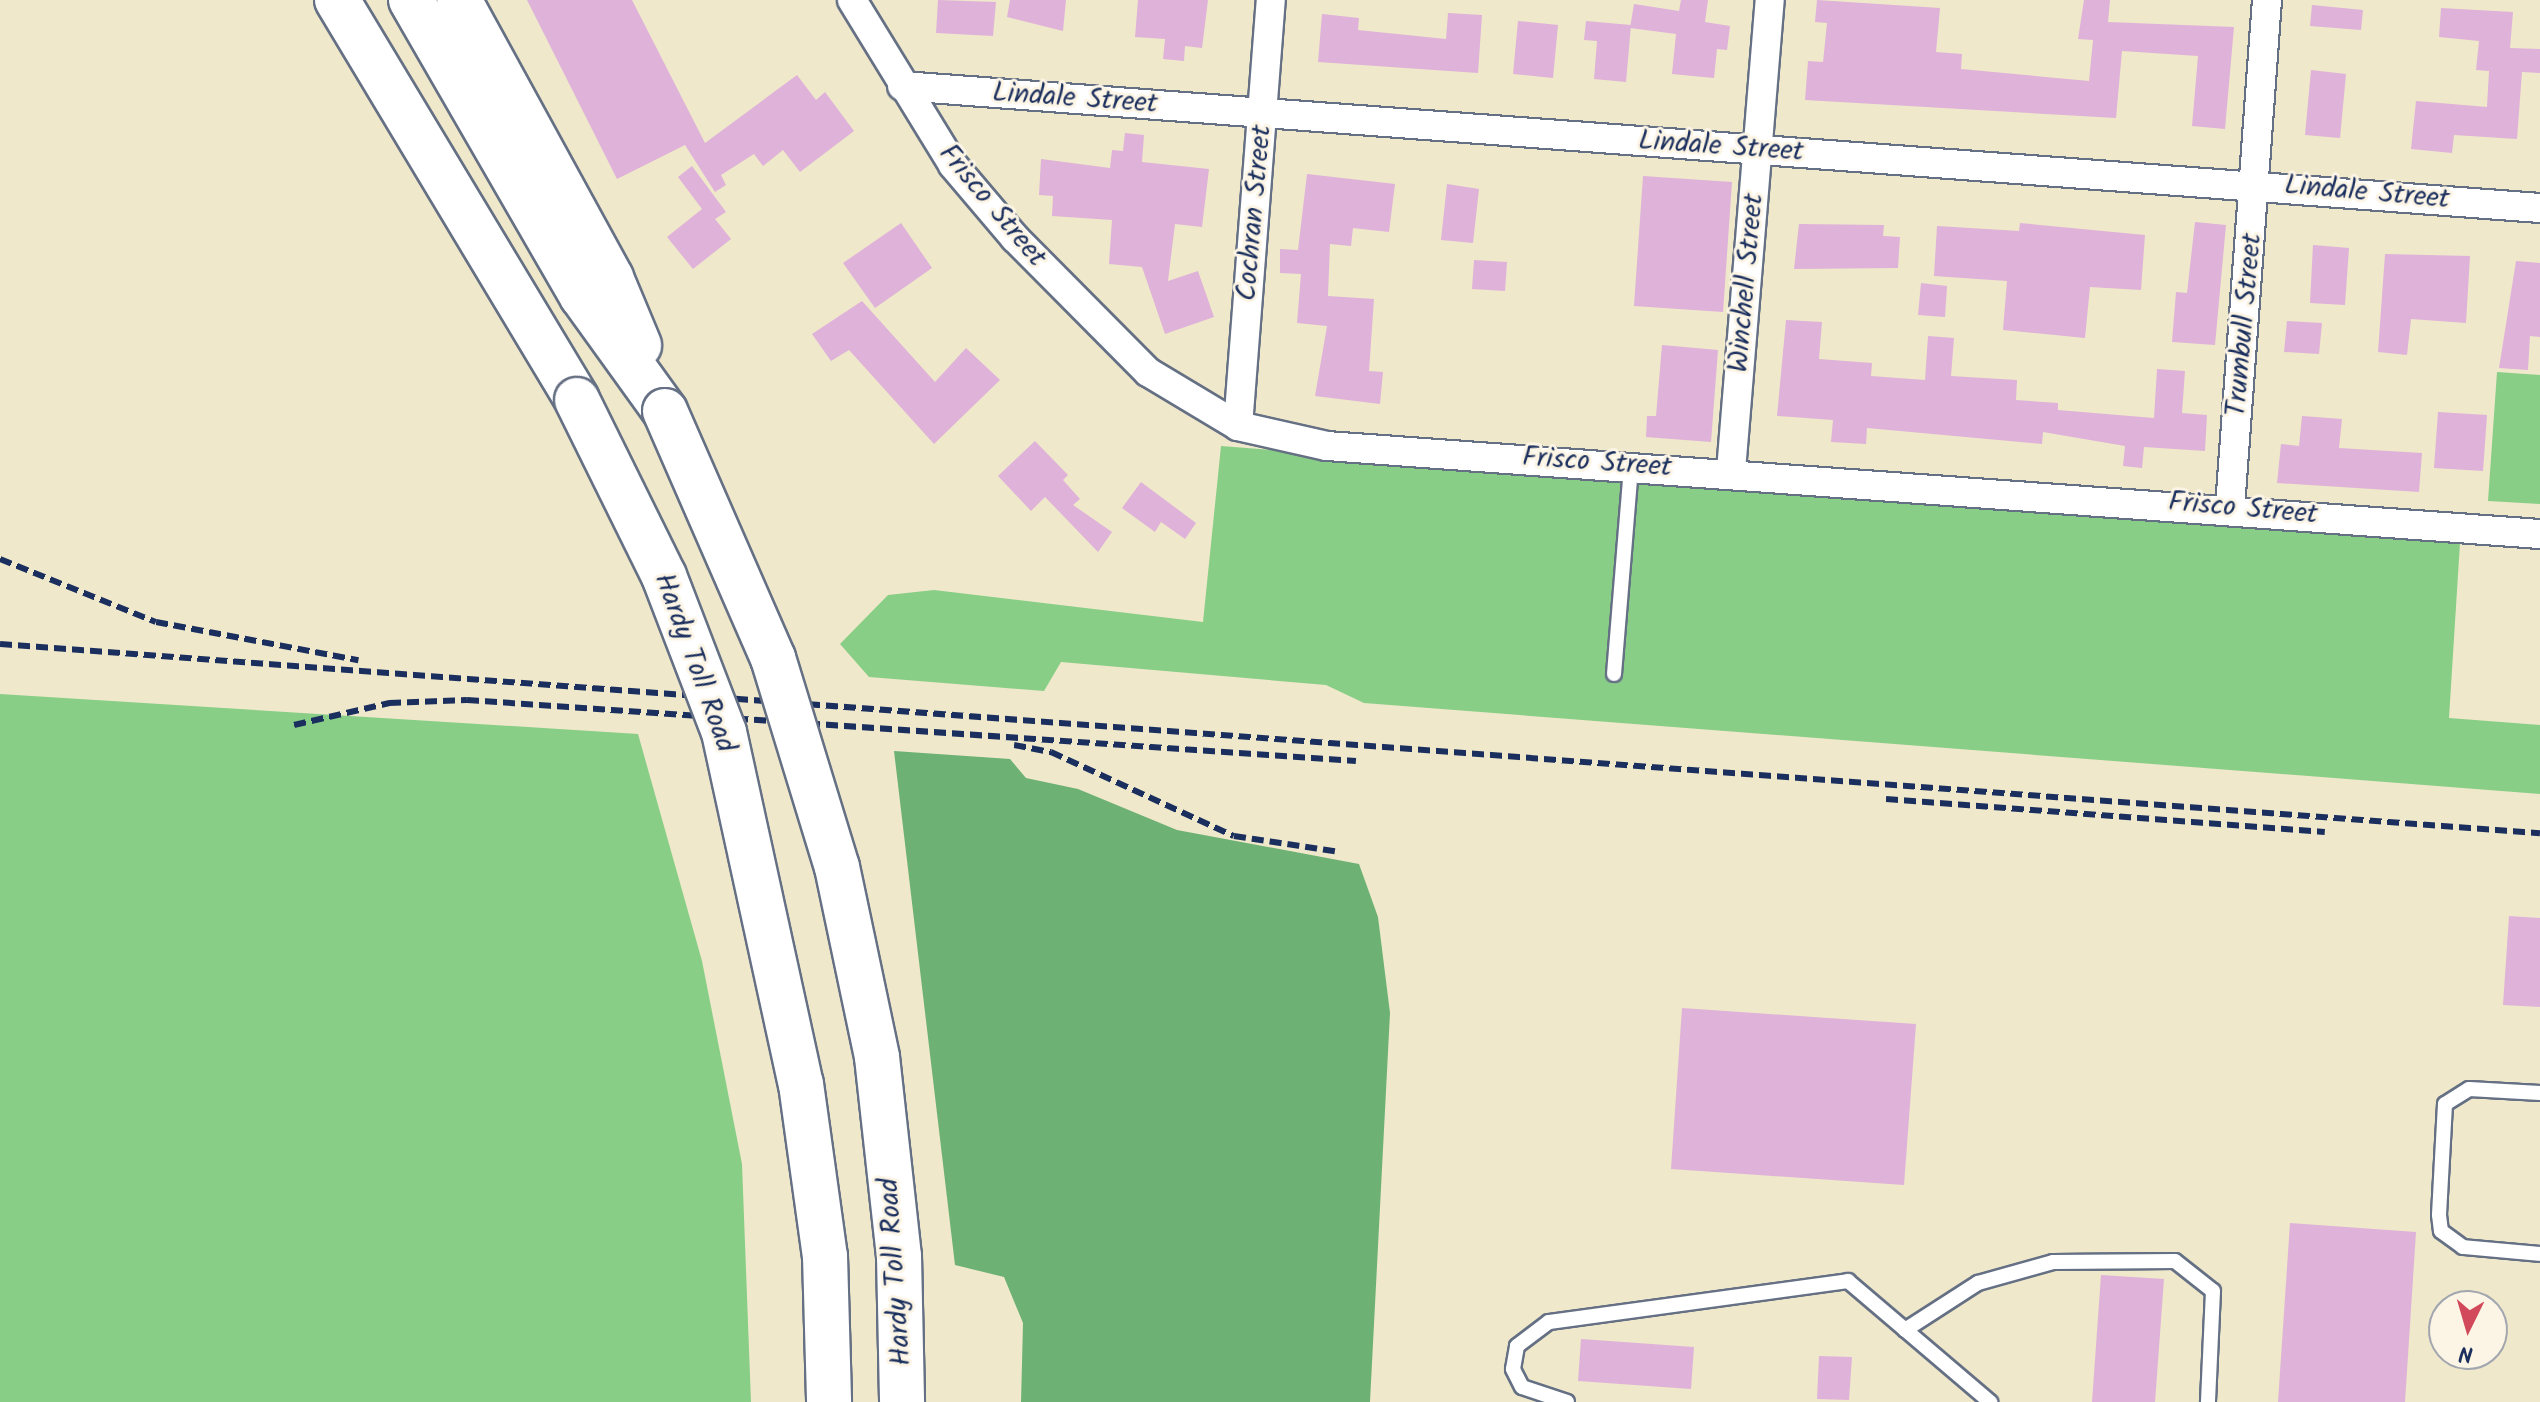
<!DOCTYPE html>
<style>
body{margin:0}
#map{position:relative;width:2540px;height:1402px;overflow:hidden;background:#efe8cb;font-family:Kalam,sans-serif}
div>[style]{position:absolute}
.green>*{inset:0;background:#89ce87}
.forest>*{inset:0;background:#6eb174}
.building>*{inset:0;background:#dfb2d9}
.roads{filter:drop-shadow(2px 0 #657084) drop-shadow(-2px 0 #657084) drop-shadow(0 2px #657084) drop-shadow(0 -2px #657084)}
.lane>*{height:14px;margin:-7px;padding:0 7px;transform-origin:7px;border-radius:7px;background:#fff}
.street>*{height:28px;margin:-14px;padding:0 14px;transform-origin:14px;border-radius:14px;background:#fff}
.highway>*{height:44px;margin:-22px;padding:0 22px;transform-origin:22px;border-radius:22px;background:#fff}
.rail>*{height:6px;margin-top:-3px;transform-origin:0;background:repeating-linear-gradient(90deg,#1b2f5e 0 12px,transparent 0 18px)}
.bridges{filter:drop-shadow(2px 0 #657084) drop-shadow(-2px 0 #657084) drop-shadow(0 2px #657084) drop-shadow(0 -2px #657084)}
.highway-bridge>*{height:44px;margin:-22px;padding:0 22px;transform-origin:22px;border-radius:22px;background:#fff}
span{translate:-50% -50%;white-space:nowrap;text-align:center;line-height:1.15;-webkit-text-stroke:6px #fcf5e5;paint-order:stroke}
.street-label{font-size:28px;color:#1b2f5e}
.north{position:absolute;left:2428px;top:1290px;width:80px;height:80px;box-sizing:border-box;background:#fcf5e5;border:2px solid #a2a6af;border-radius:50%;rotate:185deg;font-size:22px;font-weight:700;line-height:32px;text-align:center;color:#1b2f5e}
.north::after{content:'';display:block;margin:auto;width:28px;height:36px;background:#d1495b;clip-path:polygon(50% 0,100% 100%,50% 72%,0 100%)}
</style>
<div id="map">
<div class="green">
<i style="clip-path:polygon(2497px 372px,2540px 375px,2540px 504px,2488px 501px)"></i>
<i style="clip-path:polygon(1221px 446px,2460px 543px,2449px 718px,2540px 725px,2540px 794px,1364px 703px,1326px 685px,1061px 662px,1044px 691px,869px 677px,840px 644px,888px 595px,934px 590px,1203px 622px)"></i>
<i style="clip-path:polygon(0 694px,638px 734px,702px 961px,742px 1164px,751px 1402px,0 1402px)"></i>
</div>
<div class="forest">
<i style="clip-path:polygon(894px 751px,1010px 759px,1026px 778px,1078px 789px,1177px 830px,1359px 864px,1378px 917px,1390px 1013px,1370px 1402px,1021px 1402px,1023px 1323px,1004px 1277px,955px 1265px)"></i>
</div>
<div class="building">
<i style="clip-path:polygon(527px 0,632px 0,705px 143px,797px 75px,816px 100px,825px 92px,854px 131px,800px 172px,783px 150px,763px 166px,754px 154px,721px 175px,726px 185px,715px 192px,685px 145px,617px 179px)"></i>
<i style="clip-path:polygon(938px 0,996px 2px,993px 36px,936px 33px)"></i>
<i style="clip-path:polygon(1010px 0,1066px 0,1063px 31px,1007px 17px)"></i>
<i style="clip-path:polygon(1138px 0,1208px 0,1202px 48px,1185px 46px,1184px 61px,1163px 59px,1165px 39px,1135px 37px)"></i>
<i style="clip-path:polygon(1681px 0,1708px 0,1705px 22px,1730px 26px,1727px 50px,1717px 49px,1714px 78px,1672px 74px,1676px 34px,1630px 28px,1634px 4px,1679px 11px)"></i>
<i style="clip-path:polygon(1817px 0,1940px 8px,1936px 52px,1962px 54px,1961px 69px,2089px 81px,2093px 40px,2078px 39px,2084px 0,2110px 0,2108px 22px,2234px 27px,2225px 129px,2192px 126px,2198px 56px,2122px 51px,2116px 118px,1805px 100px,1808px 61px,1823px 62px,1827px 23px,1815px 22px)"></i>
<i style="clip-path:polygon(2312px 5px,2363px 10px,2361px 30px,2310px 26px)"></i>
<i style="clip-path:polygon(2441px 8px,2513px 12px,2510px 48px,2540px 49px,2540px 73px,2522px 72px,2517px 139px,2454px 135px,2452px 153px,2411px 149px,2416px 101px,2487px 107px,2489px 71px,2476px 70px,2479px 41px,2439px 37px)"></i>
<i style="clip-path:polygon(1448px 13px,1482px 15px,1478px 73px,1318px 62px,1322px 14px,1359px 18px,1358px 30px,1446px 39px)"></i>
<i style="clip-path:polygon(1518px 21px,1558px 25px,1553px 78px,1513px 74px)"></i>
<i style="clip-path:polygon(1586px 21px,1631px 25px,1626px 82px,1594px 79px,1597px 41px,1584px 40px)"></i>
<i style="clip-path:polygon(2311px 70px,2346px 74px,2340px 138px,2305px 135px)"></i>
<i style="clip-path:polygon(1125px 133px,1144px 135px,1142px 162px,1209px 169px,1202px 227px,1175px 224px,1168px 281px,1198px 271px,1214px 317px,1165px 334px,1142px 267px,1109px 264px,1112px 220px,1052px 216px,1053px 196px,1039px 195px,1041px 159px,1110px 168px,1112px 150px,1123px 151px)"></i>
<i style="clip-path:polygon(692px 166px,726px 212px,715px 219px,731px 239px,693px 269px,667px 237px,702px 209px,678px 177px)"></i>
<i style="clip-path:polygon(1307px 174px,1395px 184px,1389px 232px,1353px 228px,1351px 246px,1330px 244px,1328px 296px,1374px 299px,1369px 371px,1383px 372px,1380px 404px,1315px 396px,1327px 326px,1297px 323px,1301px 274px,1280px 273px,1280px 249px,1298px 250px)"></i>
<i style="clip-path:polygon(1643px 176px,1732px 182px,1723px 312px,1634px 306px)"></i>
<i style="clip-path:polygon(1447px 184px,1479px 189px,1473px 243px,1441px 240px)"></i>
<i style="clip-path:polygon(2195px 222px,2226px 225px,2215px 345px,2172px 342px,2176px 292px,2187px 293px)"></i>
<i style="clip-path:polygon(901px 223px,932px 268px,875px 308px,843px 263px)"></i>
<i style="clip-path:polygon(2020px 223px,2145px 235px,2141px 290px,2090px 287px,2085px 338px,2003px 330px,2007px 281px,1934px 276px,1937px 226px,2019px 231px)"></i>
<i style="clip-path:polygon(1799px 224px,1884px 225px,1883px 236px,1900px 237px,1898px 268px,1794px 269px)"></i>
<i style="clip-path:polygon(2313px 245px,2349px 248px,2345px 305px,2310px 303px)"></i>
<i style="clip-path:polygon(2385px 254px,2470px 256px,2466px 323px,2411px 319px,2407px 355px,2378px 352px)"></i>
<i style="clip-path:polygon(1474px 260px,1507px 262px,1505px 291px,1472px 289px)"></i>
<i style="clip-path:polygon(2516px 261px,2540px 263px,2540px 337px,2530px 336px,2528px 370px,2499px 368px)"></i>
<i style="clip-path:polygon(1921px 283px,1947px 286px,1945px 317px,1918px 315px)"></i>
<i style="clip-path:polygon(862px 301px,935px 382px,966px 348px,1000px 380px,934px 444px,849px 350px,831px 361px,812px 334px)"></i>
<i style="clip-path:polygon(1786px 320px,1822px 322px,1819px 359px,1872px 363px,1871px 376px,1925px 380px,1928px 336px,1954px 338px,1951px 376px,2017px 380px,2016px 400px,2058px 403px,2058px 410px,2154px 418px,2157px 369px,2185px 371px,2182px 413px,2207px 415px,2205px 451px,2144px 447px,2142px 468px,2123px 466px,2125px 446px,2043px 432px,2042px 444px,1867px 428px,1866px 444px,1831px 442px,1833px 420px,1777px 416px)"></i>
<i style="clip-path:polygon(2287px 321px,2322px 323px,2319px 354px,2284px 352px)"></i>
<i style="clip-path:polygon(1662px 345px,1718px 350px,1711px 442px,1646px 437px,1647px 416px,1656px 416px)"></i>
<i style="clip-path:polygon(2438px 412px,2487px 415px,2483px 471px,2434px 468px)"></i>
<i style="clip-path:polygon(2302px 416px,2342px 419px,2339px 448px,2422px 453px,2419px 492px,2277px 483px,2281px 444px,2299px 446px)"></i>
<i style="clip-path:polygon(1035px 441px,1068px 475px,1063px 480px,1080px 499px,1073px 505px,1112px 532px,1098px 552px,1045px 497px,1031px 511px,998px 476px)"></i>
<i style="clip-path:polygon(1141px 482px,1196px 523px,1185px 539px,1161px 522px,1155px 532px,1122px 508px)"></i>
<i style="clip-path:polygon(2509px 916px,2540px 918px,2540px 1007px,2503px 1005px)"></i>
<i style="clip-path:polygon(1682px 1008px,1916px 1024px,1904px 1185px,1671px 1169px)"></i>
<i style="clip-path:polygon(2290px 1223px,2416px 1232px,2405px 1402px,2278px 1402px)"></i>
<i style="clip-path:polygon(2101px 1275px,2164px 1279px,2155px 1402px,2092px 1402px)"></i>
<i style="clip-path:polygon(1581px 1339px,1694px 1347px,1691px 1389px,1578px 1381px)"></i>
<i style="clip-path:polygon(1819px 1356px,1852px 1357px,1849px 1400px,1817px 1399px)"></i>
</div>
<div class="roads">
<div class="lane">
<i style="left:1614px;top:674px;width:210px;rotate:-85.3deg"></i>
<i style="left:2540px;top:1093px;width:71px;rotate:-176.8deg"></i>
<i style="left:2469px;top:1089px;width:28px;rotate:148deg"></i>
<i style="left:2445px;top:1104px;width:111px;rotate:93.1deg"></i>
<i style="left:2439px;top:1215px;width:16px;rotate:83deg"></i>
<i style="left:2441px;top:1231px;width:27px;rotate:36deg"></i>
<i style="left:2463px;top:1247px;width:77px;rotate:5.2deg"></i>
<i style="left:1905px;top:1330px;width:87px;rotate:-32.8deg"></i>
<i style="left:1978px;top:1283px;width:78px;rotate:-15.6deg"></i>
<i style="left:2053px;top:1262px;width:122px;rotate:-0.5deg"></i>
<i style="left:2175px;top:1261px;width:48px;rotate:38.3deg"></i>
<i style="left:2213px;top:1291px;width:111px;rotate:92.6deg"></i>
<i style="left:1567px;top:1402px;width:47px;rotate:-161.6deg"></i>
<i style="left:1522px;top:1387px;width:20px;rotate:-117deg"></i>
<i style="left:1513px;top:1369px;width:23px;rotate:-80deg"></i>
<i style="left:1517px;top:1346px;width:40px;rotate:-37deg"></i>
<i style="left:1549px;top:1322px;width:302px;rotate:-7.8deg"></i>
<i style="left:1848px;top:1281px;width:187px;rotate:40.4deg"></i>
</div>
<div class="street">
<i style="left:852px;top:0;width:193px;rotate:58.5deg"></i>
<i style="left:953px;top:165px;width:96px;rotate:49.7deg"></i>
<i style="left:1015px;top:238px;width:189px;rotate:45.2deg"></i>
<i style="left:1148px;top:372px;width:105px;rotate:31deg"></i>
<i style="left:1238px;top:426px;width:91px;rotate:12.7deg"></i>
<i style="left:1327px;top:446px;width:1216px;rotate:4.15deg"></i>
<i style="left:902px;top:86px;width:1643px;rotate:4.26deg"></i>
<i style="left:1238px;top:426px;width:427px;rotate:-85.6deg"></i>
<i style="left:1731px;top:471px;width:473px;rotate:-85.3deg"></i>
<i style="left:2230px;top:507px;width:508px;rotate:-85.83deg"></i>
</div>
<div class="highway">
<i style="left:337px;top:0;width:466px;rotate:59deg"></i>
<i style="left:411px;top:0;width:342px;rotate:60deg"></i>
<i style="left:582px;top:296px;width:142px;rotate:54.2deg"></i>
<i style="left:459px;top:0;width:317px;rotate:61.3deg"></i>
<i style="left:611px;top:278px;width:73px;rotate:67.3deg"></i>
</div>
</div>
<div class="rail">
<i style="left:0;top:559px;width:168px;rotate:22deg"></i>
<i style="left:156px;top:622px;width:206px;rotate:10.7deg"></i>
<i style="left:0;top:644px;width:2547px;rotate:4.26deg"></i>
<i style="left:294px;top:725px;width:98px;rotate:-13deg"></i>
<i style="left:389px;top:703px;width:78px;rotate:-2.2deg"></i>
<i style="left:467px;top:700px;width:891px;rotate:3.93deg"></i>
<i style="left:1014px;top:745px;width:38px;rotate:11deg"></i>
<i style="left:1051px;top:752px;width:201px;rotate:24.7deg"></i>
<i style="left:1234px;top:836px;width:107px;rotate:8.6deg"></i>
<i style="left:1886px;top:799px;width:440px;rotate:4.3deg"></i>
</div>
<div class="bridges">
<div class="highway-bridge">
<i style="left:577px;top:400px;width:196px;rotate:63.7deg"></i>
<i style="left:664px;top:576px;width:167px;rotate:69deg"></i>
<i style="left:724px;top:732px;width:360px;rotate:77.7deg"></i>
<i style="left:801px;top:1084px;width:174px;rotate:82.1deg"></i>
<i style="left:825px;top:1256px;width:146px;rotate:88.4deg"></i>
<i style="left:665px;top:411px;width:270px;rotate:66.4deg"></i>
<i style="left:773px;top:658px;width:219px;rotate:73deg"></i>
<i style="left:837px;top:867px;width:194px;rotate:78.1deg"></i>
<i style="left:877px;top:1057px;width:200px;rotate:83.7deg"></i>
<i style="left:899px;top:1256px;width:146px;rotate:88.8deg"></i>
</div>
</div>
<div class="street-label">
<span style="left:1075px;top:99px;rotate:4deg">Lindale Street</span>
<span style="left:1721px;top:147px;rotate:4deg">Lindale Street</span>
<span style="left:2367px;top:193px;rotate:5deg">Lindale Street</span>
<span style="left:992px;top:206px;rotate:50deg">Frisco Street</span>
<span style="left:1255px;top:213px;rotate:-85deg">Cochran Street</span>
<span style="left:1747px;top:283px;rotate:-85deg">Winchell Street</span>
<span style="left:2245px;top:325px;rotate:-85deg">Trumbull Street</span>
<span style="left:1597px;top:463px;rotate:4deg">Frisco Street</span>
<span style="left:2243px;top:509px;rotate:5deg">Frisco Street</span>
<span style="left:694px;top:663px;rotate:70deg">Hardy Toll Road</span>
<span style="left:896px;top:1272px;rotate:-94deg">Hardy Toll Road</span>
</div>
<div class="north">N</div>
</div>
